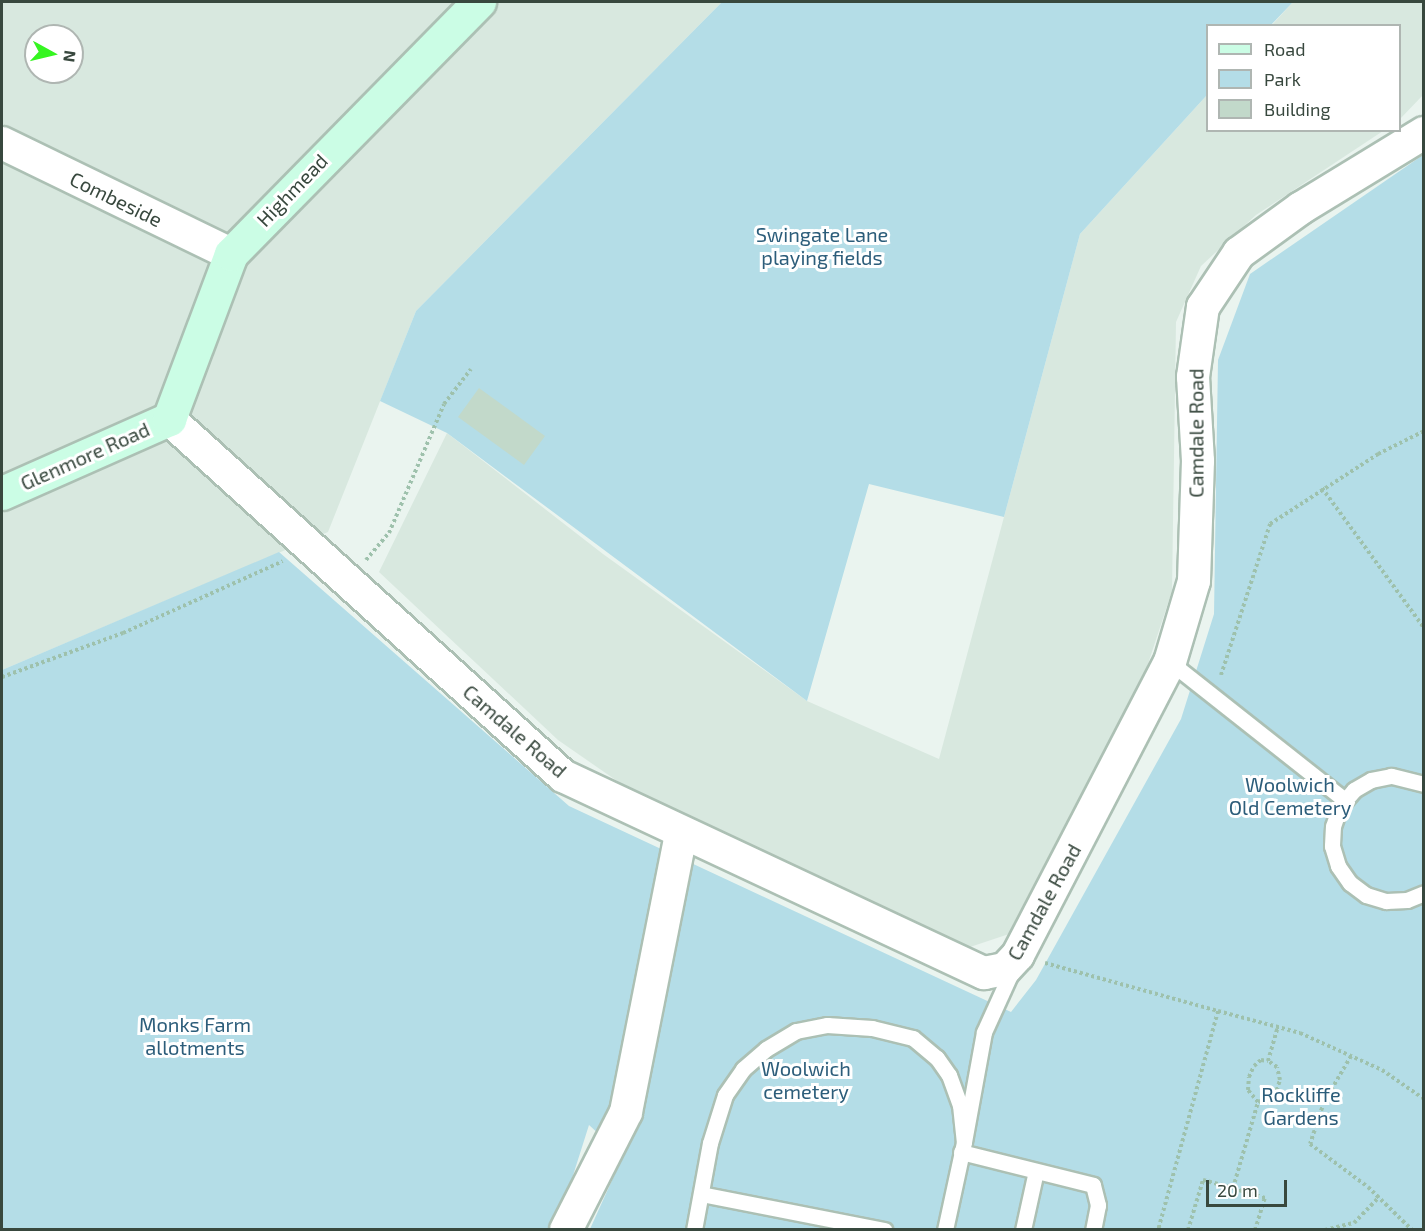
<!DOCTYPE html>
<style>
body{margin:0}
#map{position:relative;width:1425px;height:1231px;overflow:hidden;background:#eaf4ef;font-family:"Exo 2",sans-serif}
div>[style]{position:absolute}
.residential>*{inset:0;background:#d8e8df}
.green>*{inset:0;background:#b4dde7}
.building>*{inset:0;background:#c2d9ca}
.path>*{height:4px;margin-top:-2px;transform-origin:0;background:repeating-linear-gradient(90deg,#9ec1ac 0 3px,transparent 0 6px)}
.roads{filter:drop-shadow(2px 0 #acc0b4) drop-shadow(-2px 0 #acc0b4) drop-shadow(0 2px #acc0b4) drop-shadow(0 -2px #acc0b4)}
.lane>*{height:15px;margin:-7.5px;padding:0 7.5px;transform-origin:7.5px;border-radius:7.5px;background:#fff}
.street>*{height:32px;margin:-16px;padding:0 16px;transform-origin:16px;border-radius:16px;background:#fff}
.secondary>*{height:33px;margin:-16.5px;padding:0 16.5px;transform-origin:16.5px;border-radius:16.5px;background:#cbfde5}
span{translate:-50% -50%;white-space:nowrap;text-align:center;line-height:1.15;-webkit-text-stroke:6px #fff;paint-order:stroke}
.street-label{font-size:20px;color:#38483e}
.park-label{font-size:20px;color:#2c5d7a}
.frame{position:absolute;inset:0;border:3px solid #38483e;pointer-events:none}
.legend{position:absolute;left:1206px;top:24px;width:195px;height:108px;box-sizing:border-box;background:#fff;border:2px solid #afb6b2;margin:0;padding:8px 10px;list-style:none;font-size:18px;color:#38483e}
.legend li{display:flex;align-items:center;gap:12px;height:30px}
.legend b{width:30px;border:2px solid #afb6b2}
.north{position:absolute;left:24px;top:24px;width:60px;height:60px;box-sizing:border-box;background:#fff;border:2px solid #afb6b2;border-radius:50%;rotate:98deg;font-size:16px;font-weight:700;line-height:24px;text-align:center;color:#38483e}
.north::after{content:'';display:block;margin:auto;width:21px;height:27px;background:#36f521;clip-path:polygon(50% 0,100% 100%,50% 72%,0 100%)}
.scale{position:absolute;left:1206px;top:1180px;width:81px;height:27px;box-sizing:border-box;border:3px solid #38483e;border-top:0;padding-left:8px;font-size:18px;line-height:21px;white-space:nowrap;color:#38483e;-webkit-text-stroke:4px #fff;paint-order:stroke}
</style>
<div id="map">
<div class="residential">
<i style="clip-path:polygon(evenodd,2px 2px,722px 2px,416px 311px,328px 532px,2px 670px,2px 2px,36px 36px,72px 36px,72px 72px,36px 72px,36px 36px)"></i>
<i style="clip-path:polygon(1293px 2px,1423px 2px,1423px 95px,1400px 119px,1400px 26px,1271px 26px)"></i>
<i style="clip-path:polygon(1207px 95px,1208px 130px,1383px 131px,1256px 215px,1201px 266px,1176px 322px,1172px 591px,1146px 670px,1009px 934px,970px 947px,620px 783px,558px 740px,379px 572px,447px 433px,603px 554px,807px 701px,939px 759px,1080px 234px)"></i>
</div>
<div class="green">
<i style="clip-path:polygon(722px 2px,1293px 2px,1271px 25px,1208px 26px,1207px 95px,1080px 234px,1004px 517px,869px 484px,807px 701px,447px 433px,380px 401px,416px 311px)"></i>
<i style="clip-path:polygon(1423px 155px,1423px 1229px,590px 1229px,623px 1156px,589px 1125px,556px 1229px,2px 1230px,2px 670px,279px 552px,569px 806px,1011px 1012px,1036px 980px,1181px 719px,1214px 614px,1218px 360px,1250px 274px)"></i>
</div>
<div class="building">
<i style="clip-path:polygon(479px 388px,545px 436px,524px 465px,458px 417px)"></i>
</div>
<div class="path">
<i style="left:1322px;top:488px;width:173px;rotate:53.9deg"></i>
<i style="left:366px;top:560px;width:35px;rotate:-50deg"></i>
<i style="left:389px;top:533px;width:140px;rotate:-66.9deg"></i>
<i style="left:444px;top:404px;width:44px;rotate:-52.4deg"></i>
<i style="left:1221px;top:675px;width:159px;rotate:-72deg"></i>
<i style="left:1270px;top:524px;width:129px;rotate:-32.9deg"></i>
<i style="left:1378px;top:454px;width:51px;rotate:-26.6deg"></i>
<i style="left:2px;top:677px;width:129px;rotate:-20deg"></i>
<i style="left:123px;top:633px;width:175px;rotate:-24.2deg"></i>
<i style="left:1045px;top:963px;width:180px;rotate:15.5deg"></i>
<i style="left:1218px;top:1011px;width:227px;rotate:105.3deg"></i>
<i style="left:1218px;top:1011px;width:85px;rotate:15deg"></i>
<i style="left:1300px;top:1033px;width:90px;rotate:24.3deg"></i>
<i style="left:1382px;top:1070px;width:51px;rotate:34.6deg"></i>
<i style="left:1351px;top:1056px;width:53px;rotate:120.4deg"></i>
<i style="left:1324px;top:1102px;width:44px;rotate:108.4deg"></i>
<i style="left:1310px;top:1144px;width:72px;rotate:36.6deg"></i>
<i style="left:1368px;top:1187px;width:62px;rotate:44.3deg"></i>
<i style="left:1258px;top:1102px;width:16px;rotate:-130deg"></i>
<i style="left:1248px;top:1090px;width:13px;rotate:-86deg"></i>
<i style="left:1249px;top:1077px;width:12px;rotate:-66deg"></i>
<i style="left:1254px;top:1066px;width:9px;rotate:-41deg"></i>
<i style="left:1261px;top:1060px;width:7px;rotate:8deg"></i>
<i style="left:1188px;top:1230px;width:52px;rotate:-73.3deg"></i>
<i style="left:1203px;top:1180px;width:31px;rotate:15deg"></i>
<i style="left:1255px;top:1230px;width:34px;rotate:-73deg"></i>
<i style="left:1265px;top:1198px;width:34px;rotate:-163deg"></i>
<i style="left:1233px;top:1188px;width:90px;rotate:-73.8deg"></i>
<i style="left:1258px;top:1102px;width:18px;rotate:-19deg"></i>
<i style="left:1275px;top:1096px;width:17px;rotate:-73deg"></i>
<i style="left:1280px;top:1080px;width:13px;rotate:-103deg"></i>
<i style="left:1277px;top:1067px;width:11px;rotate:-146deg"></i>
<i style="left:1268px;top:1061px;width:35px;rotate:-74deg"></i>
<i style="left:1325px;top:1230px;width:30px;rotate:-14deg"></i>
<i style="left:1354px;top:1223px;width:36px;rotate:-46deg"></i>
</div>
<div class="roads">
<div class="lane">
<i style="left:1170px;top:662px;width:223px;rotate:38.3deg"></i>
<i style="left:1424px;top:784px;width:34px;rotate:-166deg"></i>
<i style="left:1391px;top:776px;width:20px;rotate:169deg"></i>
<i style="left:1371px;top:780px;width:20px;rotate:150deg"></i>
<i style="left:1354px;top:790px;width:21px;rotate:131deg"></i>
<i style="left:1340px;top:806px;width:21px;rotate:109deg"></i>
<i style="left:1333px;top:826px;width:20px;rotate:93deg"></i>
<i style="left:1332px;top:846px;width:21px;rotate:73deg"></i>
<i style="left:1338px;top:866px;width:21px;rotate:55deg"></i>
<i style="left:1350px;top:883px;width:20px;rotate:37deg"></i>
<i style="left:1366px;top:895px;width:21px;rotate:17deg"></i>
<i style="left:1386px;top:901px;width:21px;rotate:-3deg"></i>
<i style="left:1407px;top:900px;width:18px;rotate:-22deg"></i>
<i style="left:961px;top:1152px;width:136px;rotate:14deg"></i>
<i style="left:1093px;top:1185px;width:21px;rotate:76deg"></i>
<i style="left:1098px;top:1205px;width:25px;rotate:101deg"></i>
<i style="left:701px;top:1194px;width:187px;rotate:11.1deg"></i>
<i style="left:694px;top:1230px;width:88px;rotate:-79.6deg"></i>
<i style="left:710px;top:1143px;width:50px;rotate:-72.6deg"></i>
<i style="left:725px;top:1095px;width:32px;rotate:-55deg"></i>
<i style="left:743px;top:1069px;width:30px;rotate:-41deg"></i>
<i style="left:766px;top:1049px;width:35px;rotate:-31deg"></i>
<i style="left:796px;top:1031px;width:32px;rotate:-11deg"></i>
<i style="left:827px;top:1025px;width:45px;rotate:3.8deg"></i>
<i style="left:872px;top:1028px;width:42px;rotate:13.7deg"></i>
<i style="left:913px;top:1038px;width:31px;rotate:40deg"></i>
<i style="left:937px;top:1058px;width:21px;rotate:55deg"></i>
<i style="left:949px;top:1075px;width:32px;rotate:70deg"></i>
<i style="left:960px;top:1105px;width:37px;rotate:84deg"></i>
<i style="left:964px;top:1142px;width:112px;rotate:-79.7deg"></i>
<i style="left:984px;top:1032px;width:72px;rotate:-65.6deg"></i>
<i style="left:945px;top:1230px;width:90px;rotate:-77.8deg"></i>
<i style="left:1023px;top:1230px;width:60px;rotate:-77.6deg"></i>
</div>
<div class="street">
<i style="left:2px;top:143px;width:254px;rotate:25.9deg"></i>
<i style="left:169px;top:419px;width:532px;rotate:42.18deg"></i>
<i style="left:563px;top:776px;width:465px;rotate:25.1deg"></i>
<i style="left:984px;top:973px;width:21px;rotate:-11deg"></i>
<i style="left:1005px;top:969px;width:19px;rotate:-47deg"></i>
<i style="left:1018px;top:955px;width:330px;rotate:-62.6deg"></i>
<i style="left:1170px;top:662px;width:84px;rotate:-73.5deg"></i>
<i style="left:1194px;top:581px;width:120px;rotate:-88.1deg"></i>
<i style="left:1198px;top:461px;width:84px;rotate:-93.4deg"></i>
<i style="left:1193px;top:377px;width:71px;rotate:-81.9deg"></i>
<i style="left:1203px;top:307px;width:65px;rotate:-56.3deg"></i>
<i style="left:1239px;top:253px;width:77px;rotate:-36deg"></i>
<i style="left:1301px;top:208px;width:144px;rotate:-31.4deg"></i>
<i style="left:566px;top:1230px;width:132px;rotate:-63deg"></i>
<i style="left:626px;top:1112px;width:283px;rotate:-78.8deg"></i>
</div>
<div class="secondary">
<i style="left:2px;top:493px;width:183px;rotate:-23.9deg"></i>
<i style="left:169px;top:419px;width:176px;rotate:-69.4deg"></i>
<i style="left:231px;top:254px;width:354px;rotate:-45.5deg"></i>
</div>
</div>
<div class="street-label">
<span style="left:292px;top:190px;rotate:-46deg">Highmead</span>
<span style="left:116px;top:199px;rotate:26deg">Combeside</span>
<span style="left:1196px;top:433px;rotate:-90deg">Camdale Road</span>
<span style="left:85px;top:456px;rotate:-24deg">Glenmore Road</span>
<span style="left:515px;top:731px;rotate:41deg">Camdale Road</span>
<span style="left:1044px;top:902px;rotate:-61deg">Camdale Road</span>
</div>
<div class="park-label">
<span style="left:822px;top:246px">Swingate Lane<br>playing fields</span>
<span style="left:1290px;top:796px">Woolwich<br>Old Cemetery</span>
<span style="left:195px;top:1036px">Monks Farm<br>allotments</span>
<span style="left:806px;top:1080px">Woolwich<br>cemetery</span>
<span style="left:1301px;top:1106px">Rockliffe<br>Gardens</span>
</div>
<div class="frame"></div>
<ul class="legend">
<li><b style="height:8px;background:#cbfde5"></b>Road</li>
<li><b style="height:16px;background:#b4dde7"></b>Park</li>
<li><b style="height:16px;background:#c2d9ca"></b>Building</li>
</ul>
<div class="north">N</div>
<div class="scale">20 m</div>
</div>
